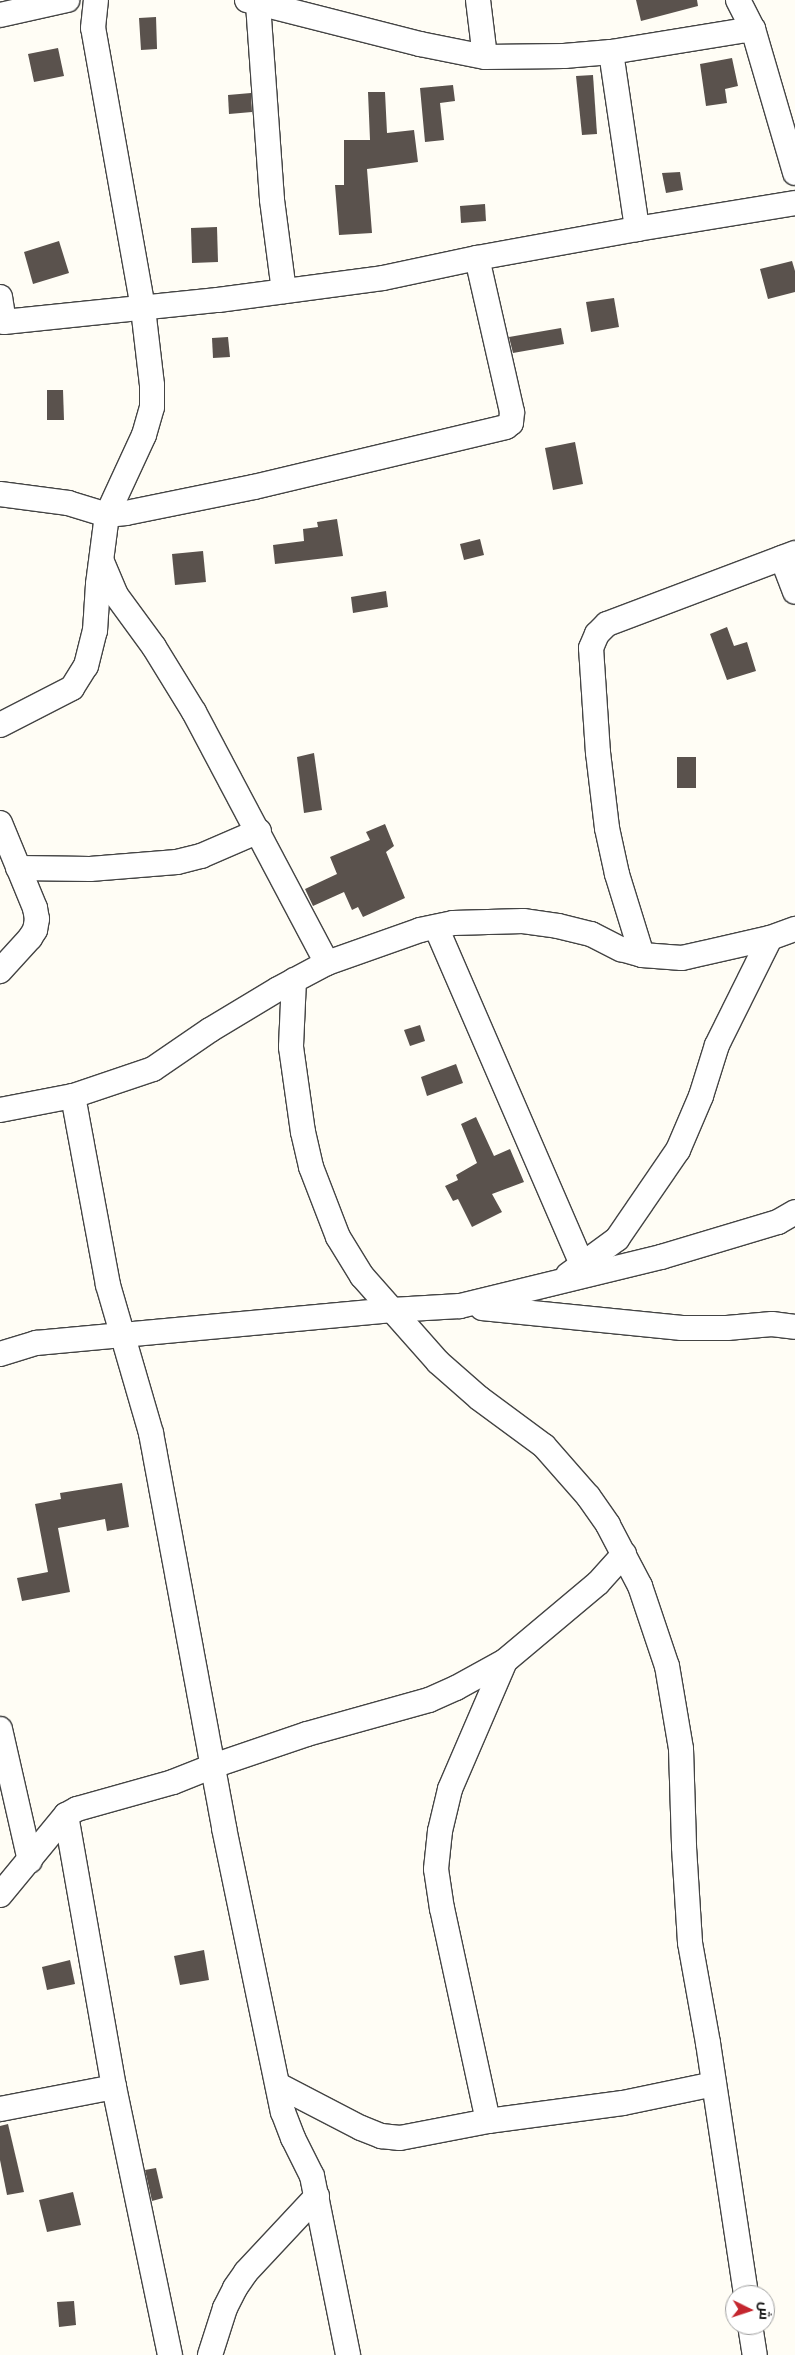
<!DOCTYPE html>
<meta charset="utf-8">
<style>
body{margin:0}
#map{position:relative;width:795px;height:2355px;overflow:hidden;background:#fffdf5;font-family:"Zilla Slab",Cairo,serif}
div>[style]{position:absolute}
.building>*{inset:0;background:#5a524d}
.roads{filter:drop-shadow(1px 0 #444) drop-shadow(-1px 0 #444) drop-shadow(0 1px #444) drop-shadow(0 -1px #444)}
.minor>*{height:24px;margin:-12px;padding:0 12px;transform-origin:12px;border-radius:12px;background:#fff}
span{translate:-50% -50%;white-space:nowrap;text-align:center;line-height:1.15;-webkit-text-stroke:5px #fff;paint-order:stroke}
.north{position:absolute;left:725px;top:2285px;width:50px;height:50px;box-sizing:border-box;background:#fff;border:1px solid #a0a0a0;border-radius:50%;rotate:94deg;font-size:14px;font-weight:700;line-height:20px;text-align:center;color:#111}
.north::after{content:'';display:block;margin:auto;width:18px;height:22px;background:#c4262e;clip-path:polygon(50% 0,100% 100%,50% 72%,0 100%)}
</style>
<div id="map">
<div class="building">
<i style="clip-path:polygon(636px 0,697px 0,698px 6px,641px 21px)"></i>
<i style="clip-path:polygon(156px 17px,157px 49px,141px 50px,139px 18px)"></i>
<i style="clip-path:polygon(58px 48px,64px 76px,34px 82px,28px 54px)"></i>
<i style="clip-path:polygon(732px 58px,738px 86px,725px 89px,727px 103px,706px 106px,700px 64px)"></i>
<i style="clip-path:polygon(593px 75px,597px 134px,582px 135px,576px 76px)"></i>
<i style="clip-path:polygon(453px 85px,455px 101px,440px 103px,444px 140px,425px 142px,420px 88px)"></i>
<i style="clip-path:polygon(368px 92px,385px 92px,387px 133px,414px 130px,418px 162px,367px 169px,372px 233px,339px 235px,335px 185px,344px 185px,344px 140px,370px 140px)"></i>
<i style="clip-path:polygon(251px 93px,252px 112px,229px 114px,228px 95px)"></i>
<i style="clip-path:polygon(680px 172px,683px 190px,666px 193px,662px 173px)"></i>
<i style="clip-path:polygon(485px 204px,486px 221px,461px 223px,460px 206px)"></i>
<i style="clip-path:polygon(217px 227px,218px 262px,192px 263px,191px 228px)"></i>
<i style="clip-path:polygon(59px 241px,69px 273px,33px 284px,24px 252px)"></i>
<i style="clip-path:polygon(792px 261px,795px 271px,795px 292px,768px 299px,760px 269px)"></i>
<i style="clip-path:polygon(614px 298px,619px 327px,591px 332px,586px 302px)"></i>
<i style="clip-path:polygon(561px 328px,564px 344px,513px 353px,509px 337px)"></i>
<i style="clip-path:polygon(228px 337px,230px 357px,213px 358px,212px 338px)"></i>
<i style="clip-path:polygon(47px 390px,63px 390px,64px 420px,47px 420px)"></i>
<i style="clip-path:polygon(575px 442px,583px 484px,553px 490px,545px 448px)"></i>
<i style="clip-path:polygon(337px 519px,343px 556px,275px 564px,273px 545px,304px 541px,303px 529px,318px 527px,317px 522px)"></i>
<i style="clip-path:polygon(480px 539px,484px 555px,464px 560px,460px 544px)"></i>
<i style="clip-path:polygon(203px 551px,206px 582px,175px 585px,172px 554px)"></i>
<i style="clip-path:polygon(386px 591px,388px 607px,353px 613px,351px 597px)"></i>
<i style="clip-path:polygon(727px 627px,734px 646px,747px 642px,756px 671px,727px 680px,710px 634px)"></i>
<i style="clip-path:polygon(314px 753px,322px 810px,304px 813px,297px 757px)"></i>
<i style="clip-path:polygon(677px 757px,696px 757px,696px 788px,677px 788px)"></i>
<i style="clip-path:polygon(385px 824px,394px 846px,386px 852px,405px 898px,363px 917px,358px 907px,352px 910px,344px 892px,313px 906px,305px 889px,337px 874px,330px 857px,370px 840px,366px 832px)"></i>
<i style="clip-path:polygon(420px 1025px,425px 1041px,410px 1046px,404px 1030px)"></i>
<i style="clip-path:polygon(456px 1064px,463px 1083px,427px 1096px,421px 1077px)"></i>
<i style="clip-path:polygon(476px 1117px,494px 1156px,510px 1149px,524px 1182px,492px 1194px,502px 1212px,472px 1227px,458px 1199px,453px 1201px,445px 1186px,458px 1180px,456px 1175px,477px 1163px,461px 1124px)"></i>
<i style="clip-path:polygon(122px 1483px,129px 1527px,107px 1531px,105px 1519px,58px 1528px,70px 1592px,22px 1601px,17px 1578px,48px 1572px,35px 1504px,61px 1499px,60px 1493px)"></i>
<i style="clip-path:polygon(204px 1950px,209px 1980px,180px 1985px,174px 1956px)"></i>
<i style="clip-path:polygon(70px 1960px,75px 1984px,47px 1990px,42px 1967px)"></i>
<i style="clip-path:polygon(8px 2124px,24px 2192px,7px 2195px,0 2160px,0 2126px)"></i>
<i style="clip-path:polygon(156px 2168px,163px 2198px,152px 2201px,145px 2170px)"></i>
<i style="clip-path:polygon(73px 2192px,81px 2225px,47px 2232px,39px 2200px)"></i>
<i style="clip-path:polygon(74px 2301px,76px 2325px,59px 2327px,57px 2302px)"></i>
</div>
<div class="roads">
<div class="minor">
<i style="left:247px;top:0;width:179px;rotate:14.3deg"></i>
<i style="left:420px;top:44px;width:66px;rotate:11.3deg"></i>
<i style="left:485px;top:57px;width:79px;rotate:-0.7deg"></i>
<i style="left:564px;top:56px;width:47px;rotate:-4.9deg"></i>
<i style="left:611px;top:52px;width:144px;rotate:-9.2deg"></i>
<i style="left:478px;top:0;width:57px;rotate:83deg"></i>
<i style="left:738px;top:0;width:33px;rotate:63deg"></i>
<i style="left:753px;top:29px;width:150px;rotate:73.7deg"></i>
<i style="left:258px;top:4px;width:196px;rotate:85.9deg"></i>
<i style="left:272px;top:200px;width:92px;rotate:82.5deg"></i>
<i style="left:0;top:15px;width:69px;rotate:-12.6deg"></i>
<i style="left:611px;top:52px;width:179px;rotate:81.6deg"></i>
<i style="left:0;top:297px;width:25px;rotate:81deg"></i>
<i style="left:0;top:320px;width:4px;rotate:27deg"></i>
<i style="left:4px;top:322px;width:215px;rotate:-5.9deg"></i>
<i style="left:218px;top:300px;width:166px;rotate:-7.6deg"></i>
<i style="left:383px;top:278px;width:96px;rotate:-12deg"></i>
<i style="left:477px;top:258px;width:163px;rotate:-10.3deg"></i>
<i style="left:637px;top:229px;width:160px;rotate:-9.3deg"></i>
<i style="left:0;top:494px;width:69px;rotate:7.5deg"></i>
<i style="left:68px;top:503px;width:41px;rotate:17.1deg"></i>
<i style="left:107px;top:515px;width:19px;rotate:-6deg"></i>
<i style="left:126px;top:513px;width:131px;rotate:-11.5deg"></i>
<i style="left:254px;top:487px;width:259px;rotate:-13.4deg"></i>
<i style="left:506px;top:427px;width:6px;rotate:-39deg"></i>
<i style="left:511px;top:423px;width:11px;rotate:-85deg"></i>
<i style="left:512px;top:412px;width:158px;rotate:-102.8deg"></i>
<i style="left:782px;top:558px;width:36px;rotate:69deg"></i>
<i style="left:102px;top:562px;width:36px;rotate:67deg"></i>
<i style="left:116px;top:595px;width:64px;rotate:53.8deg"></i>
<i style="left:154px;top:647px;width:76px;rotate:58.4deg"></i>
<i style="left:194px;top:712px;width:284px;rotate:62.1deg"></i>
<i style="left:0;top:725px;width:81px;rotate:-27.2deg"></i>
<i style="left:72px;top:688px;width:26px;rotate:-58deg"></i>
<i style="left:86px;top:666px;width:36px;rotate:-76deg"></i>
<i style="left:95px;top:631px;width:47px;rotate:-86.3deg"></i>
<i style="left:98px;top:584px;width:70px;rotate:-82.6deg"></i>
<i style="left:107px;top:515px;width:88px;rotate:-65.2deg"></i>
<i style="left:144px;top:435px;width:29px;rotate:-74deg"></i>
<i style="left:152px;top:407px;width:22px;rotate:-90deg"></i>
<i style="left:152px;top:385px;width:78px;rotate:-96.7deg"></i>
<i style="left:143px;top:308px;width:284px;rotate:-100.1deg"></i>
<i style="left:93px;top:28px;width:28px;rotate:-84deg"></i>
<i style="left:0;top:823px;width:92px;rotate:67.6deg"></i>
<i style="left:35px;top:908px;width:11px;rotate:80deg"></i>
<i style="left:37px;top:919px;width:11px;rotate:100deg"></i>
<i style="left:35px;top:930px;width:9px;rotate:122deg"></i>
<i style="left:30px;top:938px;width:45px;rotate:132.3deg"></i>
<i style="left:18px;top:868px;width:72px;rotate:0.8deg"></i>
<i style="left:90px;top:869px;width:87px;rotate:-4.6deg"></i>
<i style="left:177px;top:862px;width:25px;rotate:-14deg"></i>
<i style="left:201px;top:856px;width:63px;rotate:-23.3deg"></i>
<i style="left:436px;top:927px;width:368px;rotate:66.6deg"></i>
<i style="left:642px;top:955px;width:85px;rotate:-107.2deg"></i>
<i style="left:617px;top:874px;width:47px;rotate:-102.3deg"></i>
<i style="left:607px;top:828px;width:76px;rotate:-96.8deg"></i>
<i style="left:598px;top:753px;width:105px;rotate:-93.8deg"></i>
<i style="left:591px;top:648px;width:15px;rotate:-67deg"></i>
<i style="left:597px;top:634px;width:14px;rotate:-45deg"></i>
<i style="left:607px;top:624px;width:201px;rotate:-20.7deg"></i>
<i style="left:294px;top:980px;width:67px;rotate:92.6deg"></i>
<i style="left:291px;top:1047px;width:86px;rotate:82deg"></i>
<i style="left:303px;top:1132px;width:36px;rotate:77deg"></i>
<i style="left:311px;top:1167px;width:75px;rotate:68.9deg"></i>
<i style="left:338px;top:1237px;width:46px;rotate:58.4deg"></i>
<i style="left:362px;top:1276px;width:115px;rotate:48.5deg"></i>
<i style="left:438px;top:1362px;width:55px;rotate:41.3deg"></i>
<i style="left:479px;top:1398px;width:81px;rotate:36.4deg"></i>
<i style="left:544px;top:1446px;width:67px;rotate:48.7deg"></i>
<i style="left:588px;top:1496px;width:35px;rotate:55deg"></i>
<i style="left:608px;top:1525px;width:69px;rotate:62.3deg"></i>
<i style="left:640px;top:1586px;width:84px;rotate:71.4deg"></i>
<i style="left:667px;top:1666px;width:84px;rotate:80.4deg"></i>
<i style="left:681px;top:1749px;width:98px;rotate:88.2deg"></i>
<i style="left:684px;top:1847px;width:96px;rotate:86.4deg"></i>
<i style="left:690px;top:1943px;width:102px;rotate:79.8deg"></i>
<i style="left:708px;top:2043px;width:255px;rotate:81.4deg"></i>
<i style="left:73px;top:1096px;width:192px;rotate:79.5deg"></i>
<i style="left:108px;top:1285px;width:154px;rotate:73.8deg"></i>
<i style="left:151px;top:1433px;width:402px;rotate:79.5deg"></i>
<i style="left:224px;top:1828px;width:290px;rotate:78.3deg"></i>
<i style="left:283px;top:2112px;width:28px;rotate:69deg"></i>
<i style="left:293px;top:2138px;width:42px;rotate:63.4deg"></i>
<i style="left:312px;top:2176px;width:183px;rotate:78.6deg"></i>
<i style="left:0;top:1110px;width:74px;rotate:-10.9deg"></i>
<i style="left:73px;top:1096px;width:84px;rotate:-18.6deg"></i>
<i style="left:153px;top:1069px;width:69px;rotate:-34.4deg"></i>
<i style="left:210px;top:1030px;width:79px;rotate:-31.1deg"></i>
<i style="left:278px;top:989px;width:55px;rotate:-28deg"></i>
<i style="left:327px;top:963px;width:99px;rotate:-19.5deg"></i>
<i style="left:420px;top:930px;width:34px;rotate:-12deg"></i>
<i style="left:453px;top:923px;width:70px;rotate:-1.6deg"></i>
<i style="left:523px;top:921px;width:35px;rotate:8deg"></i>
<i style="left:558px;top:926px;width:34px;rotate:14deg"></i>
<i style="left:591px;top:934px;width:34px;rotate:27deg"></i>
<i style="left:621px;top:949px;width:22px;rotate:16deg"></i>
<i style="left:642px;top:955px;width:40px;rotate:4.3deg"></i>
<i style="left:682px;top:958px;width:90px;rotate:-12.8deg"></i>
<i style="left:770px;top:938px;width:27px;rotate:-20deg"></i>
<i style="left:568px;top:1275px;width:61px;rotate:-36.3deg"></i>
<i style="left:617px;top:1239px;width:108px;rotate:-55.6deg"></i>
<i style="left:678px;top:1150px;width:59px;rotate:-66.9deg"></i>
<i style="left:701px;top:1096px;width:53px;rotate:-72.6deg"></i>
<i style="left:717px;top:1045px;width:119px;rotate:-63.6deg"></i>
<i style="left:482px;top:1308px;width:201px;rotate:5.7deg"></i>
<i style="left:682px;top:1328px;width:45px"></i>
<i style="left:727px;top:1328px;width:45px;rotate:-5.1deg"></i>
<i style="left:772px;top:1324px;width:23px;rotate:7deg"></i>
<i style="left:0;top:1354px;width:38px;rotate:-17deg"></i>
<i style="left:36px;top:1343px;width:358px;rotate:-5.3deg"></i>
<i style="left:392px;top:1310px;width:68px;rotate:-3.4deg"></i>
<i style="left:460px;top:1306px;width:207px;rotate:-13.7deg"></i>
<i style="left:661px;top:1257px;width:122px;rotate:-16.7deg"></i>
<i style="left:778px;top:1222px;width:20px;rotate:-30deg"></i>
<i style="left:0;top:1729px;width:135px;rotate:77.2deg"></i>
<i style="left:66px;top:1815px;width:276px;rotate:80deg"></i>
<i style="left:114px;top:2087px;width:274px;rotate:78.2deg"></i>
<i style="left:0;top:1895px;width:104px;rotate:-50.5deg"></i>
<i style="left:66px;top:1815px;width:13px;rotate:-29deg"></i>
<i style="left:77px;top:1809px;width:100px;rotate:-15.7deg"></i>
<i style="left:173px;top:1782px;width:43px;rotate:-21.8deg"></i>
<i style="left:213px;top:1766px;width:99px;rotate:-18.8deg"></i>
<i style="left:307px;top:1734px;width:127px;rotate:-15.6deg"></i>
<i style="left:429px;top:1700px;width:30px;rotate:-24deg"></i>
<i style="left:456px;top:1688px;width:56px;rotate:-28.9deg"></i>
<i style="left:505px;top:1661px;width:121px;rotate:-40deg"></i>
<i style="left:598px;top:1583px;width:39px;rotate:-48deg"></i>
<i style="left:278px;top:2085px;width:93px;rotate:27.4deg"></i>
<i style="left:361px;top:2128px;width:22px;rotate:22deg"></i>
<i style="left:381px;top:2136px;width:19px;rotate:6deg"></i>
<i style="left:400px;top:2138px;width:90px;rotate:-10.9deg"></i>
<i style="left:488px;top:2121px;width:136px;rotate:-7.6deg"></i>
<i style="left:623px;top:2103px;width:93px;rotate:-11.8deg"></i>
<i style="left:0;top:2109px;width:116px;rotate:-10.9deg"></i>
<i style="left:488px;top:2121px;width:217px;rotate:-102.2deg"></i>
<i style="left:442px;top:1909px;width:40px;rotate:-98.5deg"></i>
<i style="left:436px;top:1869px;width:38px;rotate:-84deg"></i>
<i style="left:440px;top:1831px;width:43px;rotate:-76.6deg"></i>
<i style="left:450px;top:1789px;width:139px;rotate:-66.7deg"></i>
<i style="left:750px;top:2325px;width:30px;rotate:81deg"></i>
<i style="left:210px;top:2355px;width:49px;rotate:-72.3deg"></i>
<i style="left:225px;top:2308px;width:22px;rotate:-63deg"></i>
<i style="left:235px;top:2288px;width:19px;rotate:-55deg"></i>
<i style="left:246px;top:2272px;width:104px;rotate:-46.9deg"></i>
</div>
</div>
<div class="north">ش</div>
</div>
